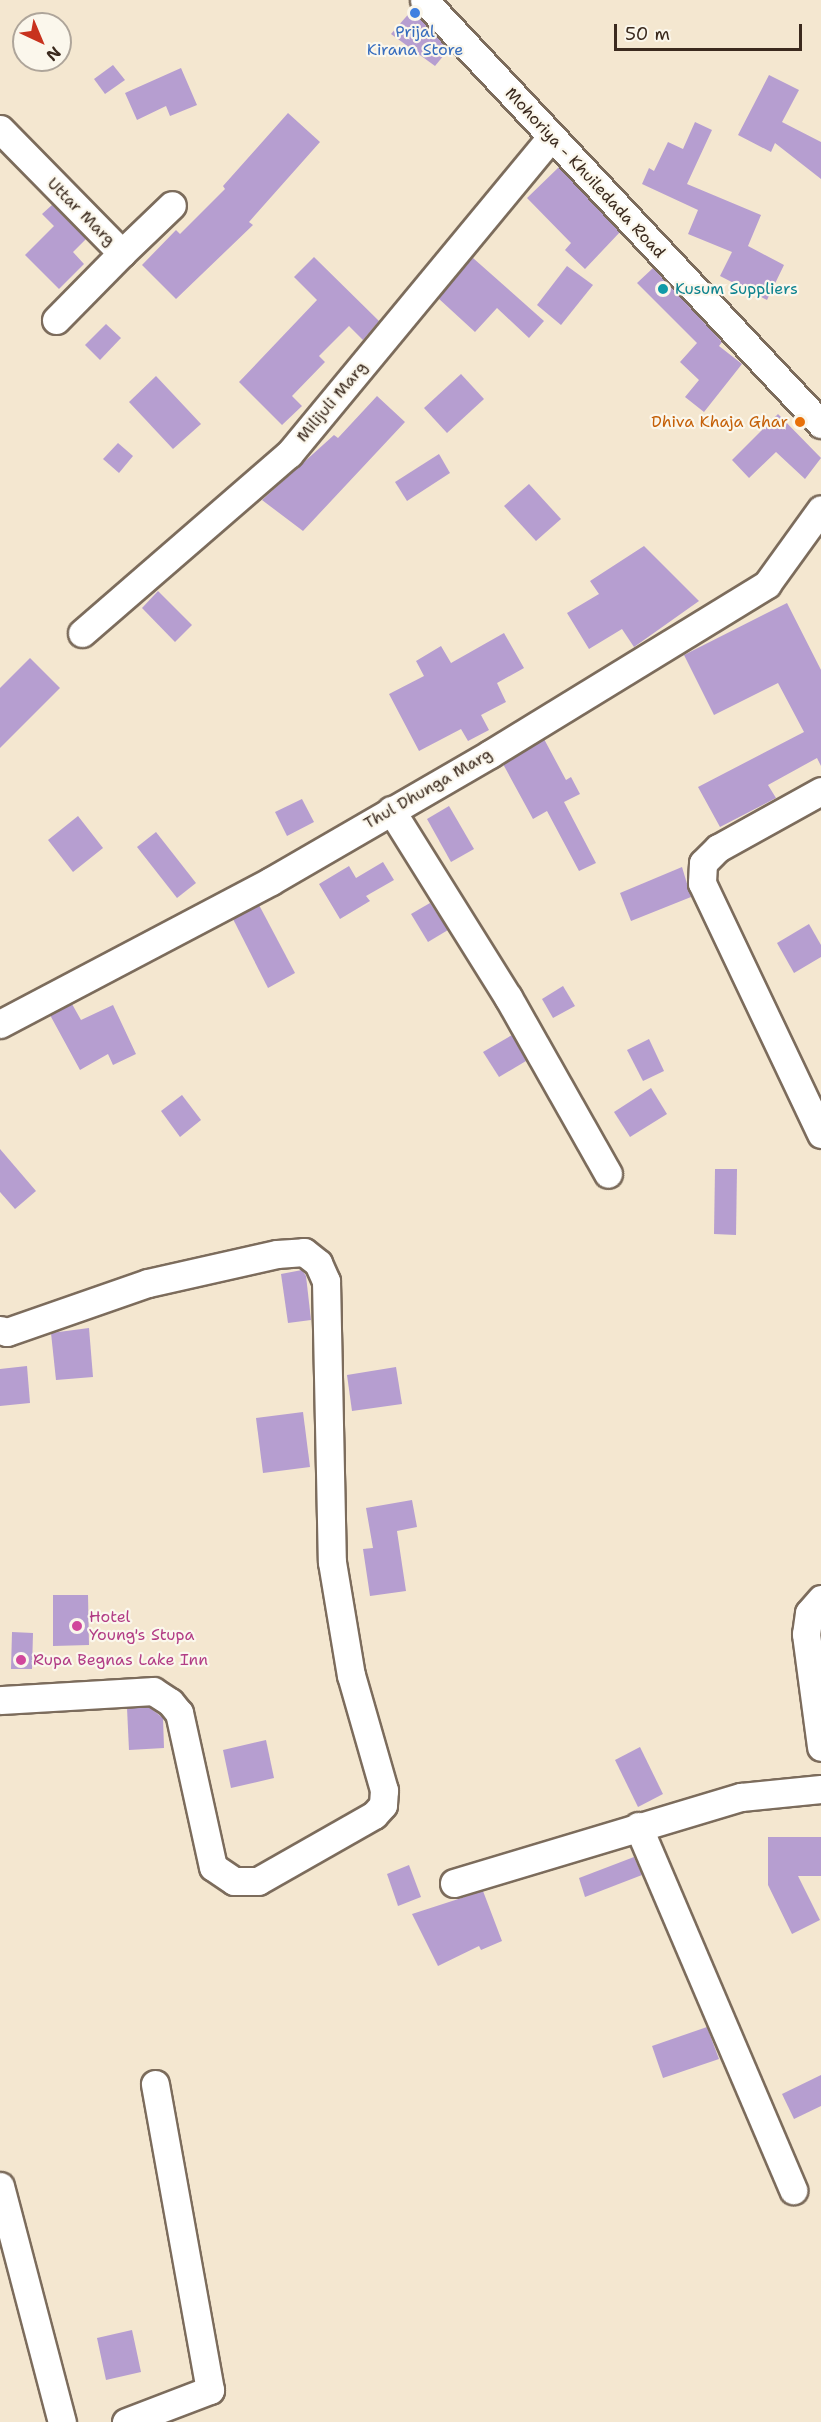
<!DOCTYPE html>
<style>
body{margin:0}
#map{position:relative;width:821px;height:2422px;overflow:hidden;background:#f4e7d0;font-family:"Shantell Sans",sans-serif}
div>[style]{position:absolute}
.building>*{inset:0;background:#b69ed0}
.roads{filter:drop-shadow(2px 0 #7c6c5c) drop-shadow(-2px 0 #7c6c5c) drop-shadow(0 2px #7c6c5c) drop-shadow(0 -2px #7c6c5c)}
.minor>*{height:27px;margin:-13.5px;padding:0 13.5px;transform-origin:13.5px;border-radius:13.5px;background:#fff}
.dots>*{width:16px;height:16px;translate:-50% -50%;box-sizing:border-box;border:3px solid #fbf7ec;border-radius:50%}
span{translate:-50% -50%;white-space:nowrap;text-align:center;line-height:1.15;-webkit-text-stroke:4.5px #fbf7ec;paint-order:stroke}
.shop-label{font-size:16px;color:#366cbe}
.street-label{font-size:16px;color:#3b2a1e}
.culture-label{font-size:16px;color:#0d838f}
.left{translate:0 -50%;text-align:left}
.food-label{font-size:16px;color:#c56008}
.right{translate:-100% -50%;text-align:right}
.hotel-label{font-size:16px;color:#b23c85}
.north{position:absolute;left:12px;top:12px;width:60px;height:60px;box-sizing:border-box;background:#fbf7ec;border:2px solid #aea59a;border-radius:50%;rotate:136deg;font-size:16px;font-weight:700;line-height:24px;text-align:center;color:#3b2a1e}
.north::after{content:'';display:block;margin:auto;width:21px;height:27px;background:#c8321e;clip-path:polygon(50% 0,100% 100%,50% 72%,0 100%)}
.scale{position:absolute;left:614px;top:24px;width:188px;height:27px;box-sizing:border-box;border:3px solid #3b2a1e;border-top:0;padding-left:8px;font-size:18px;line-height:21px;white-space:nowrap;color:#3b2a1e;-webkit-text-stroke:4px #fbf7ec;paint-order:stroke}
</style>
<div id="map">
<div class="building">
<i style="clip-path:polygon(412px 10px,449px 49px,435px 66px,391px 34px)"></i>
<i style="clip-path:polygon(113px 65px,125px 80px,105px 94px,94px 79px)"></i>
<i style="clip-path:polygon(181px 68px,197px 105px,170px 116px,166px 106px,137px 120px,125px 93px)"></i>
<i style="clip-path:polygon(769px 75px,799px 90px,782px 122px,821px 142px,821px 179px,775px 143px,771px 152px,738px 135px)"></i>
<i style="clip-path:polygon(288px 113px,320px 142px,249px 222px,253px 225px,176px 299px,142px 265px,176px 230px,180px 234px,225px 189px,223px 186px)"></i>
<i style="clip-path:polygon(695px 122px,712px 130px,687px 184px,761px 215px,748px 246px,784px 265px,767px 300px,720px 276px,732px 252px,688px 234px,698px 210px,642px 184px,649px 168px,654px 171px,668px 142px,683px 149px)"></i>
<i style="clip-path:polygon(559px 167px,620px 232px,585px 269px,565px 250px,571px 243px,527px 198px)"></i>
<i style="clip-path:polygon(52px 205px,86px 239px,73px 252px,84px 264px,59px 289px,25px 255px,54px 226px,42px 214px)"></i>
<i style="clip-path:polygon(314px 257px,379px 321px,363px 340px,349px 326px,319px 356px,325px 362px,292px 396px,302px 406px,282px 425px,239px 382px,317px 300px,294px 277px)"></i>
<i style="clip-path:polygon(473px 258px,544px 321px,529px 338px,497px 308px,475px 332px,438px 298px)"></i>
<i style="clip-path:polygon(567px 266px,593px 285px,561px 325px,537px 305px)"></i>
<i style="clip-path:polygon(653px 268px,722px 342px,719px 346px,742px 364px,704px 412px,685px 397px,699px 380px,680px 362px,697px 343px,637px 283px)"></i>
<i style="clip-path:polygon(106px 324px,121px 338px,100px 360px,85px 345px)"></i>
<i style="clip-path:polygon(461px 374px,484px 399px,447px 433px,424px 408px)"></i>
<i style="clip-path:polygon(156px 376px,201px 424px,173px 449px,129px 402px)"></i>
<i style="clip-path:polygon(377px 396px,405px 422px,303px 531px,262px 500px,334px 435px,338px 438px)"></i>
<i style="clip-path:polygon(778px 414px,821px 458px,805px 479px,776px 452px,749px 478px,732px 460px)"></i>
<i style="clip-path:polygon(118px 443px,133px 456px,119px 473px,103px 459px)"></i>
<i style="clip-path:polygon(439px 454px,450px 473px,407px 501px,395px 482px)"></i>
<i style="clip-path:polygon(529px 484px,561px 519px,536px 541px,504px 506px)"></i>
<i style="clip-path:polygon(644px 546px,699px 601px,634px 647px,622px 629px,589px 649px,567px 613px,599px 594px,590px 581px)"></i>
<i style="clip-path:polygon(158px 591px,192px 625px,175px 642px,142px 608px)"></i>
<i style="clip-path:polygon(787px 603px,821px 670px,821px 766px,817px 758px,768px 785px,776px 798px,720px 827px,698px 787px,804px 732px,778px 683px,714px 715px,684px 655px)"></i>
<i style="clip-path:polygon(504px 633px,524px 668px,497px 683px,506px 702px,481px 715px,489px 730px,468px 741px,461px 729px,419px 751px,389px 694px,424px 676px,416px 661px,441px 646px,451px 663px)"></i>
<i style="clip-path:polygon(30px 658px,60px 688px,0 748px,0 688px)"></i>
<i style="clip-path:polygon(544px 739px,566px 780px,571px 777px,580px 794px,564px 802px,596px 863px,579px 871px,547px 811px,533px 819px,503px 764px)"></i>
<i style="clip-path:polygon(302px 799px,314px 822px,287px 836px,275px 812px)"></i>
<i style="clip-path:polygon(449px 806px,474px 849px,451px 862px,427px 819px)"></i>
<i style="clip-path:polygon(78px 816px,103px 848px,73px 872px,48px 840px)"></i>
<i style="clip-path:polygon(156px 832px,196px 883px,177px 898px,137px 847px)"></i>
<i style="clip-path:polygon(383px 862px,394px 880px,366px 896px,370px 901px,340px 919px,319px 884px,349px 866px,356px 878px)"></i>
<i style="clip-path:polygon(682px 867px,691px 897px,631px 921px,620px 893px)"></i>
<i style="clip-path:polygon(430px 903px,448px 930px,428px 942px,411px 914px)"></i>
<i style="clip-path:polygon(259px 905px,295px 973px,268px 988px,233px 919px)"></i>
<i style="clip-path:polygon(809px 924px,821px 945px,821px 957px,794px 973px,777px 943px)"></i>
<i style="clip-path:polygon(563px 986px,575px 1006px,553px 1018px,542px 999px)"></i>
<i style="clip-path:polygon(72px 1004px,81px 1020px,113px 1005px,136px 1054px,113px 1065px,108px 1054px,80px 1070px,50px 1015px)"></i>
<i style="clip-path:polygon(512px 1035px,526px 1061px,499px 1077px,483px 1052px)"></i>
<i style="clip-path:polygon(649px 1039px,664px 1071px,643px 1081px,627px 1050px)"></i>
<i style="clip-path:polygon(651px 1088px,667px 1114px,630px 1137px,614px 1112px)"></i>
<i style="clip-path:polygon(182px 1095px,201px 1120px,180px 1137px,161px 1111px)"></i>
<i style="clip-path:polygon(0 1149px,36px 1191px,15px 1209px,0 1192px)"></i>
<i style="clip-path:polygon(715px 1169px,737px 1169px,736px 1235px,714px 1234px)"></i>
<i style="clip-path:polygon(302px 1270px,306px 1276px,311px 1320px,288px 1323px,281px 1274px)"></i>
<i style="clip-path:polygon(89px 1328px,93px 1377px,56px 1380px,51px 1333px)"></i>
<i style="clip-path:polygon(27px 1366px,30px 1403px,0 1406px,0 1369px)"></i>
<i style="clip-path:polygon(396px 1367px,402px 1404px,352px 1411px,347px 1375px)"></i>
<i style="clip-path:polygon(303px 1412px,310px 1467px,263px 1473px,256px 1418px)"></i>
<i style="clip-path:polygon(412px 1500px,417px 1527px,397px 1531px,406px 1591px,370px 1596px,363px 1549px,373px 1548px,366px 1508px)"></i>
<i style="clip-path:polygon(53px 1595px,88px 1595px,89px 1645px,53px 1646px)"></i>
<i style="clip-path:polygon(12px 1632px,33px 1633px,32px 1669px,11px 1669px)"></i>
<i style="clip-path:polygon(149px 1707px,163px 1718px,164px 1748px,129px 1750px,127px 1708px)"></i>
<i style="clip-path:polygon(266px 1740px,274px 1778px,231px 1788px,223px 1750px)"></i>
<i style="clip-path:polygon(640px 1747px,663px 1794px,638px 1807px,615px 1760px)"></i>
<i style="clip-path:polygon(768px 1837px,821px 1837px,821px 1876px,798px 1876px,820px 1920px,792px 1934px,768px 1885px)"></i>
<i style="clip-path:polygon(634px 1857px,642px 1875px,585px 1897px,579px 1878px)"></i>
<i style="clip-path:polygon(409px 1865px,421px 1897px,398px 1906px,387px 1874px)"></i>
<i style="clip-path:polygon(483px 1891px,502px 1941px,481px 1950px,479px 1946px,438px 1966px,412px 1914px)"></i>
<i style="clip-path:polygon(707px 2027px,719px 2059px,663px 2078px,652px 2046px)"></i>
<i style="clip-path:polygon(821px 2075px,821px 2106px,794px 2119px,782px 2094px)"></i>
<i style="clip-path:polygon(132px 2330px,141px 2372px,106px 2380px,97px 2338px)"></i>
</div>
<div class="roads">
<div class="minor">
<i style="left:424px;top:0;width:581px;rotate:46.88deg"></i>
<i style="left:0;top:129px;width:174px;rotate:45.5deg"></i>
<i style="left:122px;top:253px;width:94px;rotate:134.6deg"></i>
<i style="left:122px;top:253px;width:69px;rotate:-43.8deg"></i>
<i style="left:82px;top:633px;width:274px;rotate:-40.9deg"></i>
<i style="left:289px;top:454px;width:409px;rotate:-50.4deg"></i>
<i style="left:821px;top:791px;width:118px;rotate:151deg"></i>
<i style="left:718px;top:848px;width:21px;rotate:135deg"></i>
<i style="left:703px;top:863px;width:20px;rotate:93deg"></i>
<i style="left:702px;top:883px;width:278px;rotate:64.6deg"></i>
<i style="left:391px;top:810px;width:221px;rotate:58deg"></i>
<i style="left:508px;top:997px;width:203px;rotate:60.5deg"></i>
<i style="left:0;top:1024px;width:306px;rotate:-27.8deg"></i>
<i style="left:271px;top:881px;width:253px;rotate:-30.1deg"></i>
<i style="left:490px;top:754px;width:325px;rotate:-31.5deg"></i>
<i style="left:767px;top:584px;width:92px;rotate:-54.2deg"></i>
<i style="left:0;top:1330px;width:7px;rotate:16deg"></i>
<i style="left:7px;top:1332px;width:149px;rotate:-19.2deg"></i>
<i style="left:148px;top:1283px;width:132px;rotate:-12.7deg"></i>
<i style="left:277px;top:1254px;width:27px;rotate:-4deg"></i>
<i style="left:304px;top:1252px;width:18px;rotate:38deg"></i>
<i style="left:318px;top:1263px;width:20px;rotate:66deg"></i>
<i style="left:326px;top:1281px;width:281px;rotate:88.8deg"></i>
<i style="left:332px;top:1562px;width:115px;rotate:80.5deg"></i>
<i style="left:351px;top:1675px;width:120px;rotate:74deg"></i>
<i style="left:384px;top:1790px;width:15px;rotate:94deg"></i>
<i style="left:383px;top:1805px;width:13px;rotate:132deg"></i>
<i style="left:374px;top:1815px;width:133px;rotate:150.4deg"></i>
<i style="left:258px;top:1881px;width:24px;rotate:180deg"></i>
<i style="left:234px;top:1881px;width:25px;rotate:-146deg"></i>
<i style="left:213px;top:1867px;width:158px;rotate:-102.4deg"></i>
<i style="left:179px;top:1713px;width:14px;rotate:-129deg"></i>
<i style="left:170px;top:1702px;width:20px;rotate:-147deg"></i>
<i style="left:153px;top:1691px;width:153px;rotate:176.6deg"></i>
<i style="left:821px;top:1599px;width:18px;rotate:131deg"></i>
<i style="left:809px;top:1613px;width:21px;rotate:98deg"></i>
<i style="left:806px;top:1634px;width:114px;rotate:82.4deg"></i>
<i style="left:638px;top:1826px;width:396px;rotate:66.9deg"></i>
<i style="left:454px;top:1883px;width:300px;rotate:-16.7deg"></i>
<i style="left:741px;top:1797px;width:80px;rotate:-5.7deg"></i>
<i style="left:0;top:2186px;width:244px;rotate:75.3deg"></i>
<i style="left:126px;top:2422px;width:90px;rotate:-20.9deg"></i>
<i style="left:210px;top:2390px;width:311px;rotate:-100.2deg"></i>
</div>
</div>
<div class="dots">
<i style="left:415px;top:13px;background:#3f7fe0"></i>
<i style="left:663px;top:289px;background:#0f9aa8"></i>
<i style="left:800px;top:422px;background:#e8710a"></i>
<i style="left:77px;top:1626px;background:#d1479c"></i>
<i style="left:21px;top:1660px;background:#d1479c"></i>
</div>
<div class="shop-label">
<span style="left:415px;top:41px">Prijal<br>Kirana Store</span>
</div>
<div class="street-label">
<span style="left:585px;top:173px;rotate:47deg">Mohoriya - Khuiledada Road</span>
<span style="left:81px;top:212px;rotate:45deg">Uttar Marg</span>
<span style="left:332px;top:402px;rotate:-50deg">Milijuli Marg</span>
<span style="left:428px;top:789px;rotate:-30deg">Thul Dhunga Marg</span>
</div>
<div class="culture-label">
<span class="left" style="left:675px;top:289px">Kusum Suppliers</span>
</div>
<div class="food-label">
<span class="right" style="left:788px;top:422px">Dhiva Khaja Ghar</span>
</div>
<div class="hotel-label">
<span class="left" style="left:89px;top:1626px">Hotel<br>Young's Stupa</span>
<span class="left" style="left:33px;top:1660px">Rupa Begnas Lake Inn</span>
</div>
<div class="north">N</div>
<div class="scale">50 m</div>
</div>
